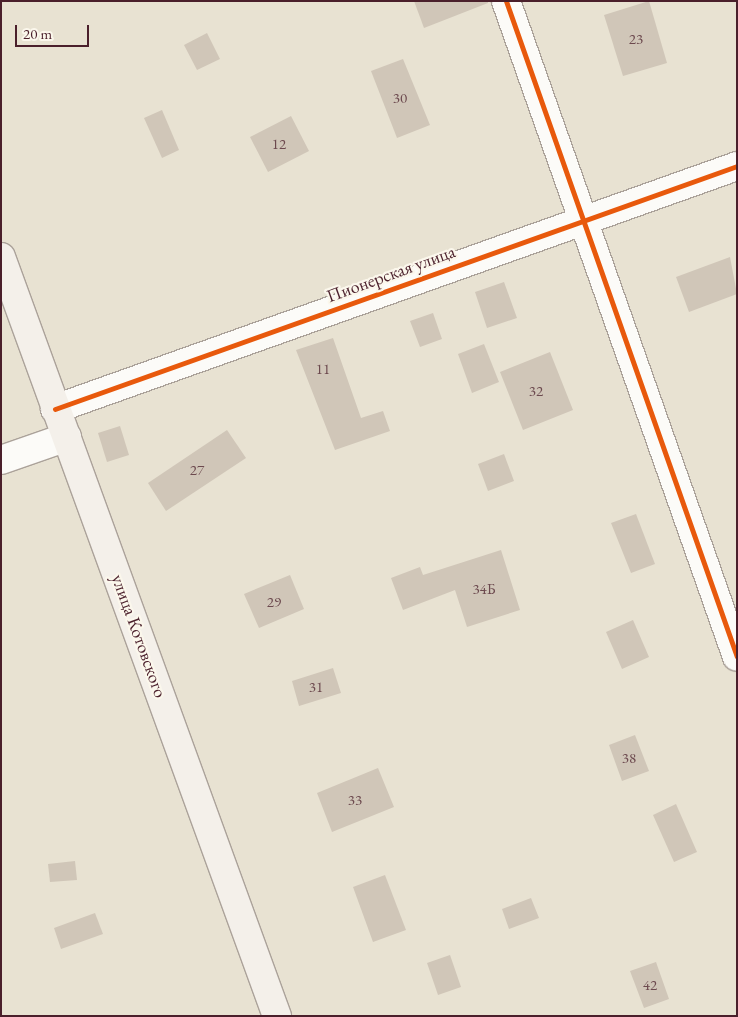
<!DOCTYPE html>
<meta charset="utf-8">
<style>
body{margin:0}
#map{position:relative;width:738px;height:1017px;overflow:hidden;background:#e8e2d2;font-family:"EB Garamond",serif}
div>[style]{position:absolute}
.building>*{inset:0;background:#d0c6b8}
.roads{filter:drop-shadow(1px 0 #aba29a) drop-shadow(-1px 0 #aba29a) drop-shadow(0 1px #aba29a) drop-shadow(0 -1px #aba29a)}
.street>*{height:28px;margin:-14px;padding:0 14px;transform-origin:14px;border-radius:14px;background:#fcfbf8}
.secondary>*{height:28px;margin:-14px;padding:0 14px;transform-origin:14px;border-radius:14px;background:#f4f0ea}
.cycleway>*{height:5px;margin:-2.5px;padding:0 2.5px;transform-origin:2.5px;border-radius:2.5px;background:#e8590c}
span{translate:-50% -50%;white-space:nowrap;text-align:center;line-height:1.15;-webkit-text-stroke:4.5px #fbf7ec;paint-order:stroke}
.number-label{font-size:15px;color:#6c494e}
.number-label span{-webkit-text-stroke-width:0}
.street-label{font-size:18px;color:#4a1f2b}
.frame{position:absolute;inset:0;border:2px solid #4a1f2b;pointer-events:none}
.scale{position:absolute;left:15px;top:25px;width:74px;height:22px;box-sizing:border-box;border:2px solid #4a1f2b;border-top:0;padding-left:6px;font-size:15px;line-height:18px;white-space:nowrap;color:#4a1f2b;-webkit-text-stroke:4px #fbf7ec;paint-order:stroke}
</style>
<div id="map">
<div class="building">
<i style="clip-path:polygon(414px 1px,488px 1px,488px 3px,424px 28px)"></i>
<i style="clip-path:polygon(649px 1px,667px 63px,623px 76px,604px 15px)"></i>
<i style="clip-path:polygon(207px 33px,220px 59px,197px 70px,184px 45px)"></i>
<i style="clip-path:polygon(403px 59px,430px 125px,397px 138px,371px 71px)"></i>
<i style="clip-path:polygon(162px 110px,179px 150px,162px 158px,144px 118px)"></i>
<i style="clip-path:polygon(291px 116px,309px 151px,268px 172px,250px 137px)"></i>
<i style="clip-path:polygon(730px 257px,737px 294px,689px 312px,676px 277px)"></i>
<i style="clip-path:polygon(504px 282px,517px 318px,487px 328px,475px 292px)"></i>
<i style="clip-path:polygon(433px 313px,442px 339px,420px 347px,410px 321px)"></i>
<i style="clip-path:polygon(333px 338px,361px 418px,383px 411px,390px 431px,335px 450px,296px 350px)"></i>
<i style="clip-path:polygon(484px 344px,499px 382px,472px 393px,458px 354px)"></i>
<i style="clip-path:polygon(550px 352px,573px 410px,523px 430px,500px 372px)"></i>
<i style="clip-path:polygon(120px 426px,129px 455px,107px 462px,98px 433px)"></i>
<i style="clip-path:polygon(227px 430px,246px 458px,166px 511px,148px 483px)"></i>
<i style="clip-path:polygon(504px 454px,514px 481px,488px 491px,478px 464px)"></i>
<i style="clip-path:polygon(636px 514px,655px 564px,631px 573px,611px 523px)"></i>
<i style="clip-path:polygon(501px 550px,520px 610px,467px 627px,455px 590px,403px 610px,391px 578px,420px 567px,423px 575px)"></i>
<i style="clip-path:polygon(290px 575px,304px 609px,259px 628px,244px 594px)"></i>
<i style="clip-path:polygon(633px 620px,649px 657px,622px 669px,606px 632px)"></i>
<i style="clip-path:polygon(333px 668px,341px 693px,299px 706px,292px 681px)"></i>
<i style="clip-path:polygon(635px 735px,649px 771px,622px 781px,609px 745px)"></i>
<i style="clip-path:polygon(378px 768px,394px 807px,332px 832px,317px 793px)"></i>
<i style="clip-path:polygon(676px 804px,697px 852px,674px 862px,653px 815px)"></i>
<i style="clip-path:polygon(75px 861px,77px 880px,50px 882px,48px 864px)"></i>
<i style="clip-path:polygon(385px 875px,406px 930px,373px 942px,353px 887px)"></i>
<i style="clip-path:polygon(531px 898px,539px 918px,509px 929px,502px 909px)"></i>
<i style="clip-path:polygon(95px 913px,103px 934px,61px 949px,54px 928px)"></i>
<i style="clip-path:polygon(450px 955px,461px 987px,438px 995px,427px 963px)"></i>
<i style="clip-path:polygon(656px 962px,669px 999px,644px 1008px,630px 971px)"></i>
</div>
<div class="roads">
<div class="street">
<i style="left:506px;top:1px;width:695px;rotate:70.6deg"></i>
<i style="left:55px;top:409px;width:724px;rotate:-19.61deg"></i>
<i style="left:1px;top:460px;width:70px;rotate:-19.2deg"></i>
</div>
<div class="secondary">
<i style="left:1px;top:257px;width:808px;rotate:70.02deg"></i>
</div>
</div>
<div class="cycleway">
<i style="left:506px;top:1px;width:695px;rotate:70.6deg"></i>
<i style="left:55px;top:409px;width:724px;rotate:-19.61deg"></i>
</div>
<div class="number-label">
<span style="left:636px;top:39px">23</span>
<span style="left:400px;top:98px">30</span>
<span style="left:279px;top:144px">12</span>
<span style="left:323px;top:369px">11</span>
<span style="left:536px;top:391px">32</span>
<span style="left:197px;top:470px">27</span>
<span style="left:484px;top:589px">34Б</span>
<span style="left:274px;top:602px">29</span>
<span style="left:316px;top:687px">31</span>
<span style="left:629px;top:758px">38</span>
<span style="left:355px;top:800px">33</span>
<span style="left:650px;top:985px">42</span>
</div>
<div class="street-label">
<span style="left:391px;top:274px;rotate:-20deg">Пионерская улица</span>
<span style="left:139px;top:636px;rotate:70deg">улица Котовского</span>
</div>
<div class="frame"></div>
<div class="scale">20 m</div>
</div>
